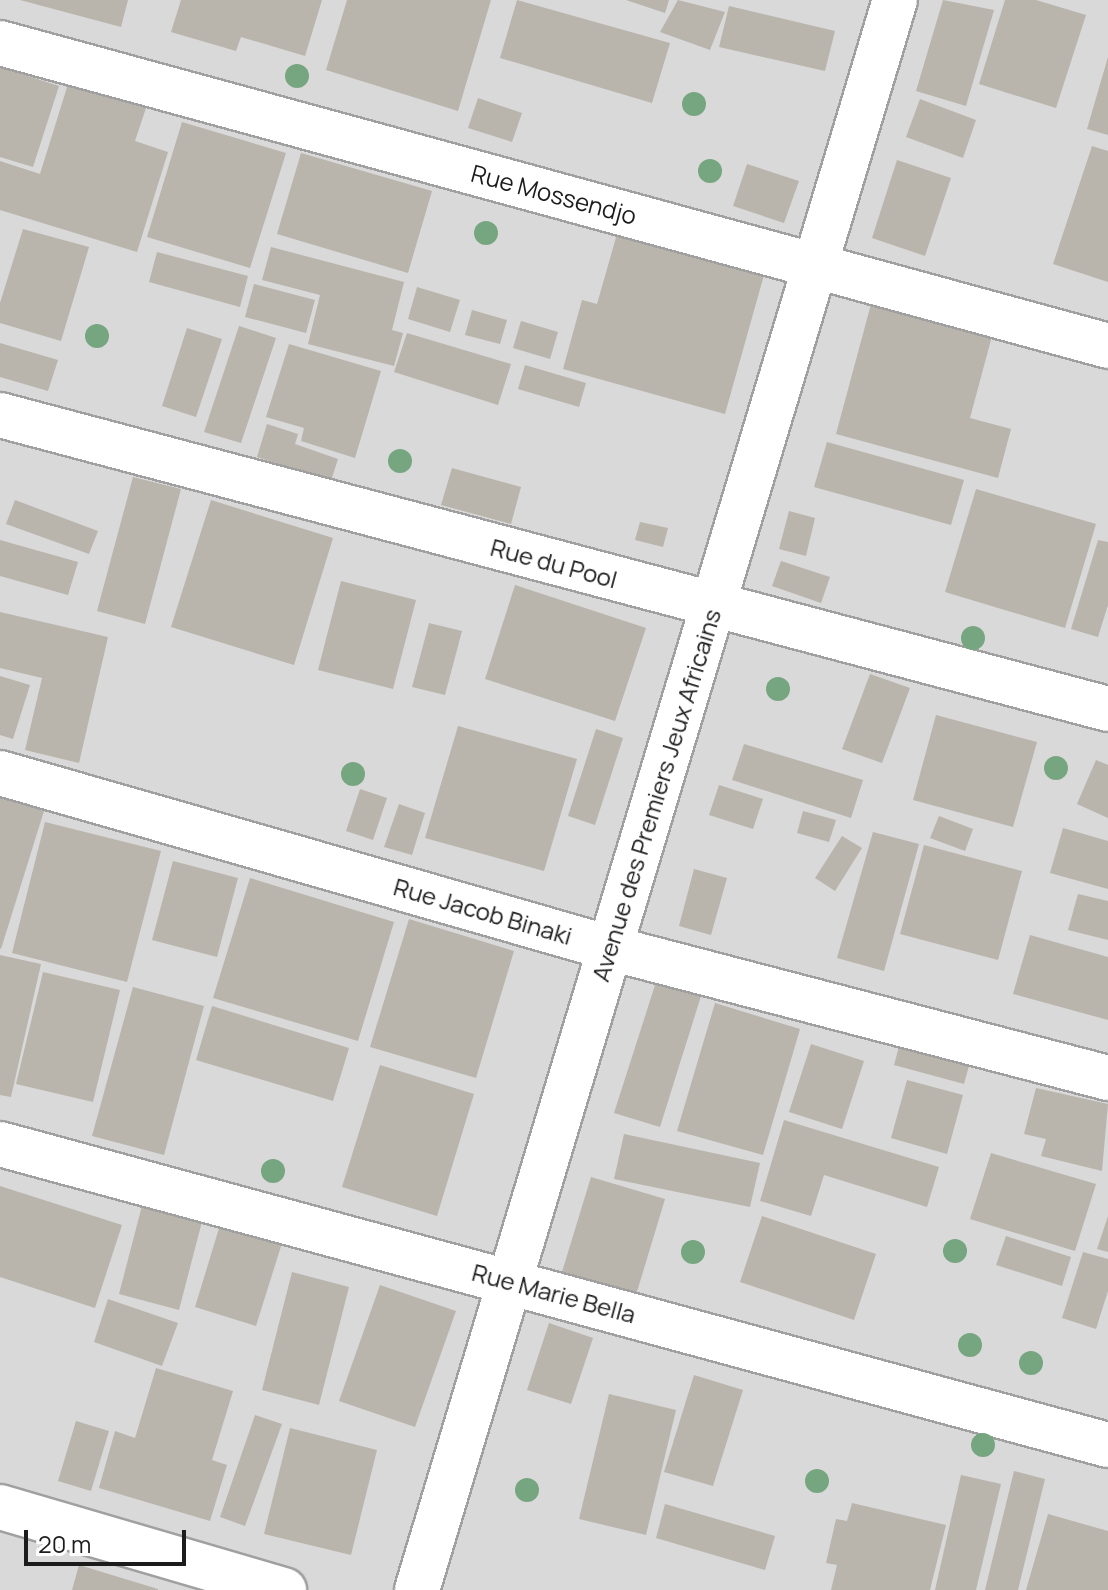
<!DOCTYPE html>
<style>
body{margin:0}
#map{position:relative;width:1108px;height:1590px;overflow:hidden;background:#ecebe2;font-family:Manrope,sans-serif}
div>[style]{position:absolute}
.residential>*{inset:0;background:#dad9d9}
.building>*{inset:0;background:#b9b4ac}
.roads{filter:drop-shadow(2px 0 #a0a0a0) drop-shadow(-2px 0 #a0a0a0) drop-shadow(0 2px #a0a0a0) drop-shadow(0 -2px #a0a0a0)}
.minor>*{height:44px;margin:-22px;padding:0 22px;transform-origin:22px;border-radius:22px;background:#fff}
.trees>*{width:24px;height:24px;margin:-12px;border-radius:50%;background:#76a680}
span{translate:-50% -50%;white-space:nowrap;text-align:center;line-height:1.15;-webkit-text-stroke:7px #fff;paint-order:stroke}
.street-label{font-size:24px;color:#1c1c1c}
.scale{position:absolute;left:24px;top:1530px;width:162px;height:36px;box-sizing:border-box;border:4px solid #1c1c1c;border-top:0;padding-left:10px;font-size:24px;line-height:28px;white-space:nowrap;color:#1c1c1c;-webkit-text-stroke:6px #fff;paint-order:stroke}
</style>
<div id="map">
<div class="residential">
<i style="clip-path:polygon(0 0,1108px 0,1108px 1590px,0 1590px)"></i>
</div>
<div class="building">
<i style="clip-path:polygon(20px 0,128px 0,121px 27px)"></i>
<i style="clip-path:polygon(181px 0,322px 0,305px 56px,241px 37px,236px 51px,171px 32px)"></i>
<i style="clip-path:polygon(347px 0,491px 0,458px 111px,326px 70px)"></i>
<i style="clip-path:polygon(517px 0,670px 43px,652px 103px,500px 58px)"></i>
<i style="clip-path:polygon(626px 0,669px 0,665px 13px)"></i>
<i style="clip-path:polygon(678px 0,725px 12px,710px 50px,660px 32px)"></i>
<i style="clip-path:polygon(943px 0,994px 10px,966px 106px,916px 91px)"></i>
<i style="clip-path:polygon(1005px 0,1036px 0,1086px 15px,1056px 108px,979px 84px)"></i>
<i style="clip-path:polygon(729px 6px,835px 31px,825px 71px,719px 47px)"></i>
<i style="clip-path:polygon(1108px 57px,1108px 135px,1087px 129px)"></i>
<i style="clip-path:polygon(0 67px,59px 86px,33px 167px,0 157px)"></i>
<i style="clip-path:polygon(68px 84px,146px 108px,135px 141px,168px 152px,137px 252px,0 210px,0 161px,40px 174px)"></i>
<i style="clip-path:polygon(478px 98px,522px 113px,512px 142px,468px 128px)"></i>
<i style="clip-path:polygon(920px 99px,976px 120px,963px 158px,906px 137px)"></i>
<i style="clip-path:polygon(182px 122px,286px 153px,250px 268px,147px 237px)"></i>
<i style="clip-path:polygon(1092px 146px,1108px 151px,1108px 282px,1053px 264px)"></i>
<i style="clip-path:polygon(301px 153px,432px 191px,408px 273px,277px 234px)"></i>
<i style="clip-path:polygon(897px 160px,951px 178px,925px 256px,872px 238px)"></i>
<i style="clip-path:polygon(747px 164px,799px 181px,784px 223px,733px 206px)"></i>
<i style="clip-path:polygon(23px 229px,89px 247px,61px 341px,0 323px,0 303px)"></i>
<i style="clip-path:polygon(617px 234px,764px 275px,725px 414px,563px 369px,582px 300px,597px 304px)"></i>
<i style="clip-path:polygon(271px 247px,404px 282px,392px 330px,403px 333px,394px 366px,308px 344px,320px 295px,262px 280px)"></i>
<i style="clip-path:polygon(157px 252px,248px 276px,240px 307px,149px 282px)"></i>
<i style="clip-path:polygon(254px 284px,315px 300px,306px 333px,245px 317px)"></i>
<i style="clip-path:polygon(417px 287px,460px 300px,450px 332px,408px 319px)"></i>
<i style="clip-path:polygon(871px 304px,992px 336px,970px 418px,1011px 429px,998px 478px,836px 434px)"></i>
<i style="clip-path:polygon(472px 310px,507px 320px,500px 344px,465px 335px)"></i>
<i style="clip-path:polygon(521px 321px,558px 332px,550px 359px,513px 348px)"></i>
<i style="clip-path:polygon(239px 326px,276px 338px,241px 443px,204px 432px)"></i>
<i style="clip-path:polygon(187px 328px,222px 339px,196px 417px,162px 406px)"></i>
<i style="clip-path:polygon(407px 333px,511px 364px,498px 405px,394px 372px)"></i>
<i style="clip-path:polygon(0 343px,58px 360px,48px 391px,0 377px)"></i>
<i style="clip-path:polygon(289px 344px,381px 371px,355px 458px,301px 441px,304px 428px,266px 417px)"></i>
<i style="clip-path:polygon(525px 365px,586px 383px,579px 407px,518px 389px)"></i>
<i style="clip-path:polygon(267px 424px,298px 434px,295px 444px,338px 459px,331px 481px,257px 457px)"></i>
<i style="clip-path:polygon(827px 442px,964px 480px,951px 525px,814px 487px)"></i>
<i style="clip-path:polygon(452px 468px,521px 487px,511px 524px,441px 505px)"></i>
<i style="clip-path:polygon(133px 477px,181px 489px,145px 624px,97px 611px)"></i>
<i style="clip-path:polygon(976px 489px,1096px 524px,1065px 628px,945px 592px)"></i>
<i style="clip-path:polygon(15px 500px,98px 531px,89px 554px,6px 524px)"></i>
<i style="clip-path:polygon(211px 500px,333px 538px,294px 665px,171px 627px)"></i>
<i style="clip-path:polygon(789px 511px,815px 518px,806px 556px,779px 549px)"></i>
<i style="clip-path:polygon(640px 522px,668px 528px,663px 547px,635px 540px)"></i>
<i style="clip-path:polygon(0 540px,78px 562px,68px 595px,0 576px)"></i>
<i style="clip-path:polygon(1098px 540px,1108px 542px,1108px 605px,1098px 637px,1071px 629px)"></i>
<i style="clip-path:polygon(781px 561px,830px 577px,821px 603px,772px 586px)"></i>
<i style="clip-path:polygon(341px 581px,416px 600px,393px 689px,318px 670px)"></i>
<i style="clip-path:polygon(515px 585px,646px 628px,615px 721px,485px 679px)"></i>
<i style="clip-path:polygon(0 612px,108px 637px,79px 763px,25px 750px,42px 678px,0 668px)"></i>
<i style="clip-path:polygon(429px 623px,462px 631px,445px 695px,412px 687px)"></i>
<i style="clip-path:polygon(870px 674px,910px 688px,882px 763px,842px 749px)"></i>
<i style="clip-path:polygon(0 676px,30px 685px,13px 739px,0 735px)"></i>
<i style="clip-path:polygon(936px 715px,1037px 742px,1013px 827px,913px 800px)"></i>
<i style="clip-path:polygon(458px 726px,577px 759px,544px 871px,425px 838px)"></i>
<i style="clip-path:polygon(596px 729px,623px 738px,595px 825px,568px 816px)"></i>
<i style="clip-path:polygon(744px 744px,863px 780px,851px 818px,732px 780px)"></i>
<i style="clip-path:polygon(1096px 760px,1108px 765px,1108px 818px,1077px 804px)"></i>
<i style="clip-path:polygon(719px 785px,763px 799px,753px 829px,709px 815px)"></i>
<i style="clip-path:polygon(360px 789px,387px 798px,373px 840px,346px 831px)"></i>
<i style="clip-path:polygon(0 797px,44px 811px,1px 949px,0 948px)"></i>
<i style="clip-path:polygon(399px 804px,425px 813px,412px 855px,384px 847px)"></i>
<i style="clip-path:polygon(803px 811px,836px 820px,829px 842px,797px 833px)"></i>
<i style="clip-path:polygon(939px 816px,973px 829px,965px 851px,930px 838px)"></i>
<i style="clip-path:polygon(45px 822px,161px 851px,127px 982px,12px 953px)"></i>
<i style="clip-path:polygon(1063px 828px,1108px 841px,1108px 889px,1050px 873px)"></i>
<i style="clip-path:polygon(873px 832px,919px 844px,884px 971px,837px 958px)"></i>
<i style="clip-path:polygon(842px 836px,862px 848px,835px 891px,815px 878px)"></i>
<i style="clip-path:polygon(924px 845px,1022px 871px,998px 960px,900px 934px)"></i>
<i style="clip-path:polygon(173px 861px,238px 878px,217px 957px,152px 940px)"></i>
<i style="clip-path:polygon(694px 869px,727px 878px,711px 935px,679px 926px)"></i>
<i style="clip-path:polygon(250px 878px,394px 922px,358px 1041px,213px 998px)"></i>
<i style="clip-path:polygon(1078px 894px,1108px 901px,1108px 940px,1068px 930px)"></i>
<i style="clip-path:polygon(409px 919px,514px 951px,476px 1078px,370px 1047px)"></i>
<i style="clip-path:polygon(1030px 935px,1108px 957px,1108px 1020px,1013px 994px)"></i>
<i style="clip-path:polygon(0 955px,41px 964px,11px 1097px,0 1095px)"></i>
<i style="clip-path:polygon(43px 972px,120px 990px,93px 1102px,16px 1084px)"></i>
<i style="clip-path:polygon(656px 982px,701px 996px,660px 1127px,614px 1113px)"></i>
<i style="clip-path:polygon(133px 987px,204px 1006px,164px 1155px,92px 1136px)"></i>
<i style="clip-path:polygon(715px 1003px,800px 1029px,763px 1155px,677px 1131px)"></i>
<i style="clip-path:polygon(212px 1006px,349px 1048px,333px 1101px,196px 1060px)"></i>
<i style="clip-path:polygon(900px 1043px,970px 1062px,964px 1084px,894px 1065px)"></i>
<i style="clip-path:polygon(811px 1044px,864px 1061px,842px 1129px,789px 1112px)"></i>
<i style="clip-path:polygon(380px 1065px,474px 1094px,437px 1216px,342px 1187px)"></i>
<i style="clip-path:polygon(907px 1080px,963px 1095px,947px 1154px,891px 1138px)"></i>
<i style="clip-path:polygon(1036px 1088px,1108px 1104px,1102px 1171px,1041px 1156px,1046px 1139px,1024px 1134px)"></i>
<i style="clip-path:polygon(784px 1120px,939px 1167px,927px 1207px,824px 1175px,811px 1216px,760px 1201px)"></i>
<i style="clip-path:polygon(624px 1134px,760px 1163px,750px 1207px,614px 1179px)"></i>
<i style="clip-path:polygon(991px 1153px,1096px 1184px,1075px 1251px,970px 1219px)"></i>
<i style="clip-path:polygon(591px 1177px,665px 1199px,636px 1295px,562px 1272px)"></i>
<i style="clip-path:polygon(0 1186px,122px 1225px,95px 1308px,0 1277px)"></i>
<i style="clip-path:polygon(144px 1198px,204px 1214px,179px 1310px,119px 1294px)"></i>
<i style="clip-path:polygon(762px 1216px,876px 1254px,854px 1320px,740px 1282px)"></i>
<i style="clip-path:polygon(1108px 1216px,1108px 1252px,1097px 1249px)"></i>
<i style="clip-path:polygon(220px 1225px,282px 1243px,256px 1326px,195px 1307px)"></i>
<i style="clip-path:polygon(1006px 1236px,1071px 1257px,1062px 1286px,996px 1265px)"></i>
<i style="clip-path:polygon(1083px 1252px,1108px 1259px,1108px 1291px,1096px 1329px,1062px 1318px)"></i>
<i style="clip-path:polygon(292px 1272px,349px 1287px,319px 1405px,262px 1390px)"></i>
<i style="clip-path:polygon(380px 1285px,456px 1311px,415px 1427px,339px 1401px)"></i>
<i style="clip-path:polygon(108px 1299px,178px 1323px,162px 1366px,94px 1342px)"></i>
<i style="clip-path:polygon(549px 1323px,593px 1338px,571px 1404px,527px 1390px)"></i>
<i style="clip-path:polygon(156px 1368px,233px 1391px,212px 1460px,227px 1465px,210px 1521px,99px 1488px,115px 1431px,135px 1438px)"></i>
<i style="clip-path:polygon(694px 1375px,743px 1390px,713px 1486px,664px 1472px)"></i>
<i style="clip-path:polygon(609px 1394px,676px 1410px,646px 1535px,579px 1519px)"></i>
<i style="clip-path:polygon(255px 1415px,282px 1424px,245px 1526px,220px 1517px)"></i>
<i style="clip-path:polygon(76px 1421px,109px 1431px,91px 1491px,58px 1481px)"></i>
<i style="clip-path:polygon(290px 1428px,377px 1450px,351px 1555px,264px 1534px)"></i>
<i style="clip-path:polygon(1014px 1471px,1045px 1479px,1018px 1590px,985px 1590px)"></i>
<i style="clip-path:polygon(961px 1475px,1001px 1484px,976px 1590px,935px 1590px)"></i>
<i style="clip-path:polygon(852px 1503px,946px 1525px,930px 1590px,831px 1590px,837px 1565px,826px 1563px,836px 1519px,847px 1521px)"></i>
<i style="clip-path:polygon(665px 1504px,775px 1536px,765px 1570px,656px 1538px)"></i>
<i style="clip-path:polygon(1048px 1514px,1108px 1531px,1108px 1590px,1026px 1590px)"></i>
<i style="clip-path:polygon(79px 1565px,158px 1589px,158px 1590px,72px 1590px)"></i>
</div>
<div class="roads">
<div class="minor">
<i style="left:0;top:43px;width:1149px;rotate:15.29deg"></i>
<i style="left:0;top:415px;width:1146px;rotate:14.86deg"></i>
<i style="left:0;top:773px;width:635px;rotate:16.01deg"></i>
<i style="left:610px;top:948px;width:515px;rotate:14.63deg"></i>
<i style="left:0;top:1144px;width:1148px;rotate:15.2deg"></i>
<i style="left:0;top:1507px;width:296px;rotate:16.3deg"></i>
<i style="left:417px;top:1590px;width:1660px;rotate:-73.27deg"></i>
</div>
</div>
<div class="trees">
<i style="left:297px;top:76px"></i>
<i style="left:694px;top:104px"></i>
<i style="left:710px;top:171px"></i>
<i style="left:486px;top:233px"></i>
<i style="left:97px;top:336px"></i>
<i style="left:400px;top:461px"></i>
<i style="left:973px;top:638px"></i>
<i style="left:778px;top:689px"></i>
<i style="left:1056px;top:768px"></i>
<i style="left:353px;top:774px"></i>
<i style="left:273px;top:1171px"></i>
<i style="left:955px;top:1251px"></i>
<i style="left:693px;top:1252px"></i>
<i style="left:970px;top:1345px"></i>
<i style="left:1031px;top:1363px"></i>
<i style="left:983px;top:1445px"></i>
<i style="left:817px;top:1481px"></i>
<i style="left:527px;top:1490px"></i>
</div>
<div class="street-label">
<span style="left:554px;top:194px;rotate:15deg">Rue Mossendjo</span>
<span style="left:554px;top:563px;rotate:15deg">Rue du Pool</span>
<span style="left:656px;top:795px;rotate:-73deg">Avenue des Premiers Jeux Africains</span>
<span style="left:483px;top:911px;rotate:16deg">Rue Jacob Binaki</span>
<span style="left:554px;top:1293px;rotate:15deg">Rue Marie Bella</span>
</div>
<div class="scale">20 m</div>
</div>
